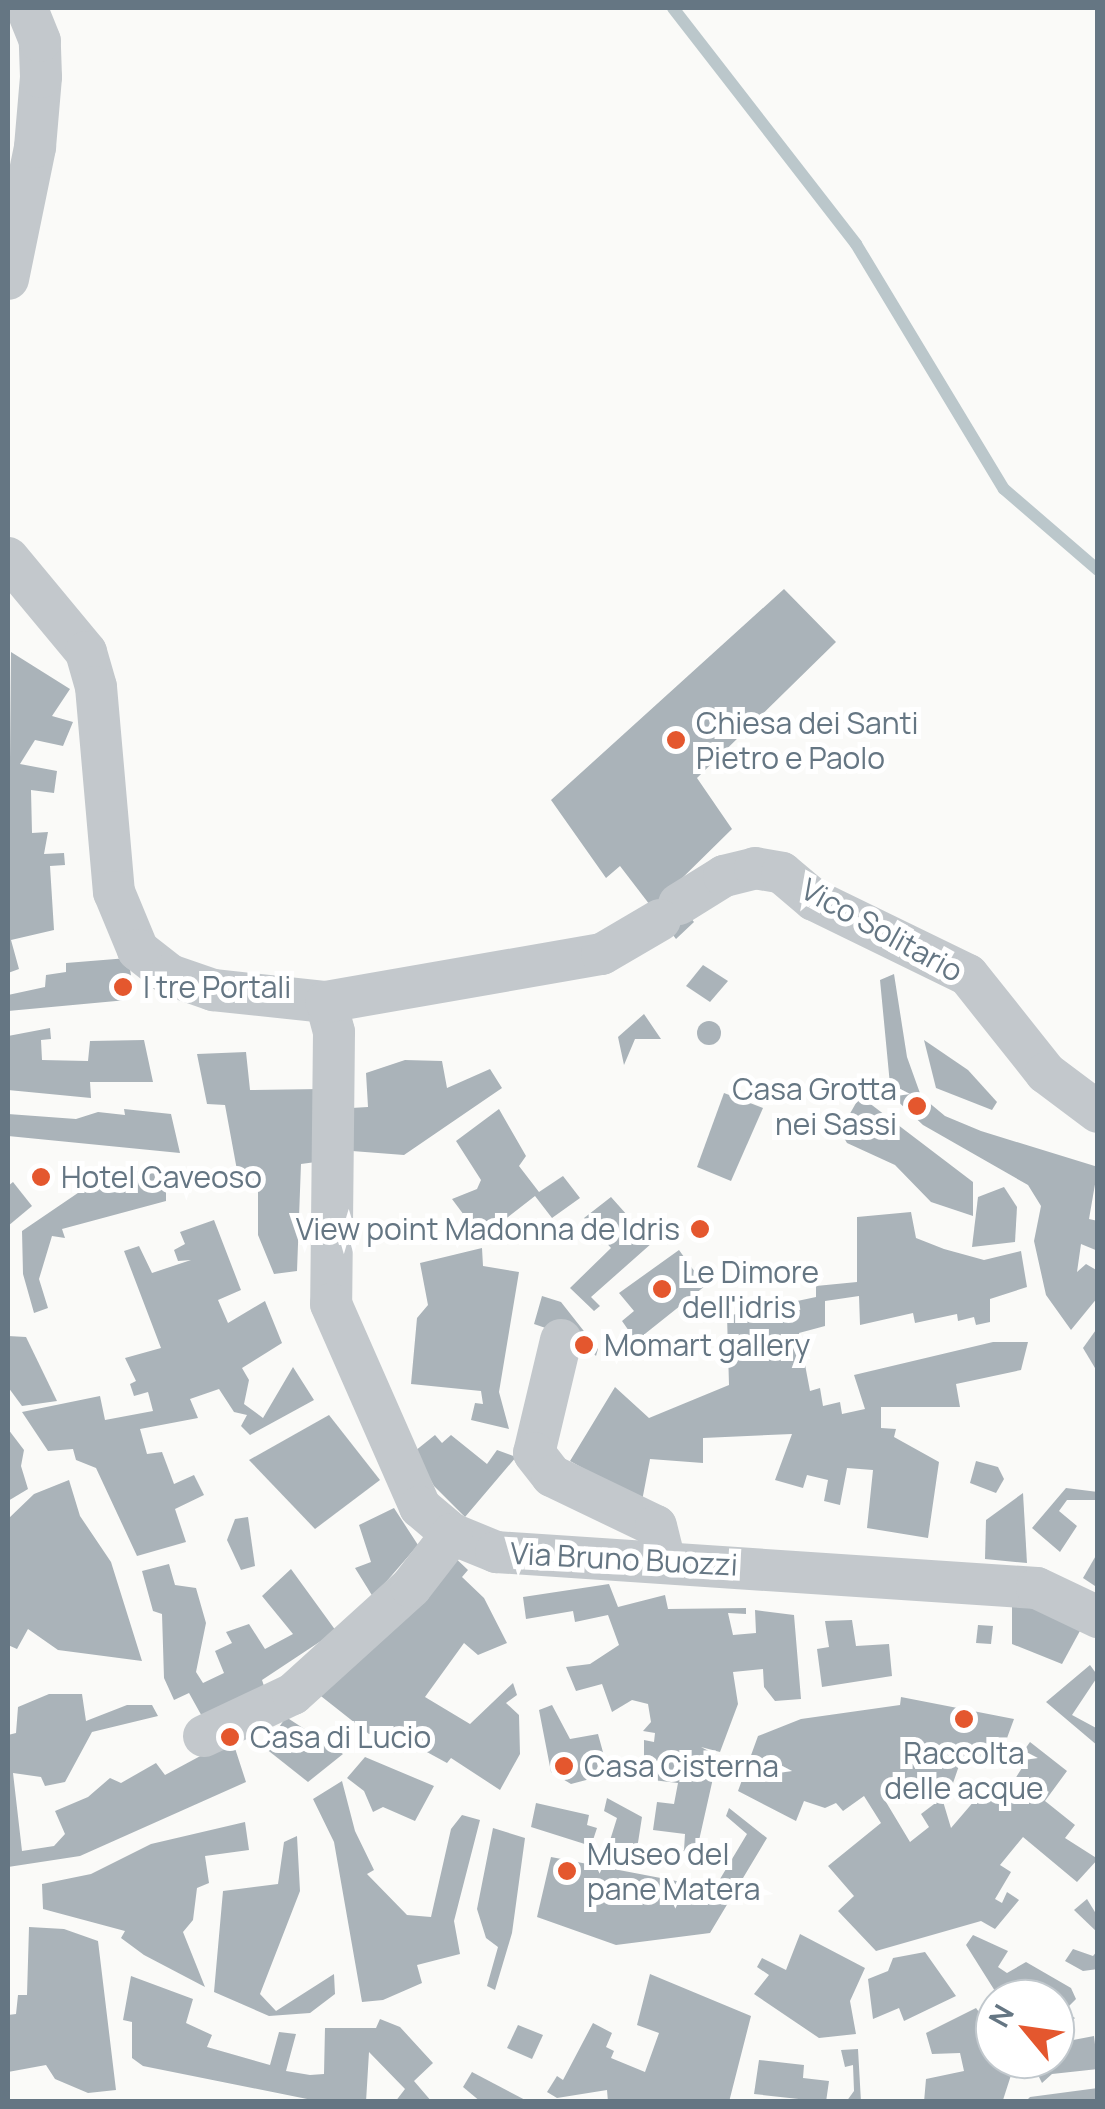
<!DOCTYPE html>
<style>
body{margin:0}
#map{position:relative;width:1105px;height:2109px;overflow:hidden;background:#fafaf8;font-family:Manrope,sans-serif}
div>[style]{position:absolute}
.stream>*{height:12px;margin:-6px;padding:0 6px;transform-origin:6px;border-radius:6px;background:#bbc7cb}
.building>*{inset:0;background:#aab3b9}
.round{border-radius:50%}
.street>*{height:42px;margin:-21px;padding:0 21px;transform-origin:21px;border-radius:21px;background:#c3c8cc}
.dots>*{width:28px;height:28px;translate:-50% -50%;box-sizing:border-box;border:5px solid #fff;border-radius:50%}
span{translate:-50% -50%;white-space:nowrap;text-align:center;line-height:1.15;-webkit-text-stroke:10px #fff;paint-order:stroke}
.poi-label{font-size:30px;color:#657683}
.left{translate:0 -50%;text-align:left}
.right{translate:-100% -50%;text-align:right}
.street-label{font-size:30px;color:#657683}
.frame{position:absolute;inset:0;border:10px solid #657683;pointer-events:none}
.north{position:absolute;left:975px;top:1979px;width:100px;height:100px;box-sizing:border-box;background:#fff;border:2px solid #c1c8cd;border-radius:50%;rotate:299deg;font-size:28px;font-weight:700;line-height:40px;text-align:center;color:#657683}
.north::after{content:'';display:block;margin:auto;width:35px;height:45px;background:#e4572e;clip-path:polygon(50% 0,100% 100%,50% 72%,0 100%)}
</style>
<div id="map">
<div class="stream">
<i style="left:673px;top:8px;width:299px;rotate:52.2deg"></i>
<i style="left:856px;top:244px;width:286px;rotate:58.9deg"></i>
<i style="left:1004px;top:489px;width:124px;rotate:40.8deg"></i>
</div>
<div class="building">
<i style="clip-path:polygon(784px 589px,836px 642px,697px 778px,732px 829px,669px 891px,694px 922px,676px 939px,620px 866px,606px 878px,551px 800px)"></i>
<i style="clip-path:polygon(11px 652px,70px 689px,52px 716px,73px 722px,63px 746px,35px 740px,20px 764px,57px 771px,54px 793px,31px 790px,32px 833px,48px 832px,44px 854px,64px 853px,65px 865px,50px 866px,54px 930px,11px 940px,19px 969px,8px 973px)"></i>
<i style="clip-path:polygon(128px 958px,134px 993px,126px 994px,127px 1000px,8px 1011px,8px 995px,45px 987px,46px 975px,66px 972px,66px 963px)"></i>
<i style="clip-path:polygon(703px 965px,728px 981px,710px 1002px,686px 986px)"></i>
<i style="clip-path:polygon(894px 974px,907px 1057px,921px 1096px,945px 1116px,981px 1131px,1098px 1167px,1089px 1219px,1098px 1221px,1098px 1251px,1081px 1244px,1077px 1272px,1086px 1264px,1098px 1271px,1098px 1297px,1071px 1330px,1046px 1295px,1034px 1241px,1041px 1206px,1028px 1185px,923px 1125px,891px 1095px,880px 980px)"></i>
<i style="clip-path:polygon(644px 1014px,661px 1039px,635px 1039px,624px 1065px,618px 1037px)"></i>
<i class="round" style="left:697px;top:1021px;width:24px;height:24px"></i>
<i style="clip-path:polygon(50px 1028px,51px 1039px,41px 1040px,42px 1060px,88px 1061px,90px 1041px,144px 1040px,153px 1082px,90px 1082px,91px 1098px,8px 1090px,8px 1036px)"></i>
<i style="clip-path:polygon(924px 1040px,968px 1070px,997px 1102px,992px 1110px,936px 1088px)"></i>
<i style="clip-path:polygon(246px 1052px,250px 1090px,321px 1089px,331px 1160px,301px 1164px,297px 1271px,274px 1274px,258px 1235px,258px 1190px,252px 1190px,250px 1179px,239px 1181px,225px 1105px,207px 1104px,197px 1054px)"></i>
<i style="clip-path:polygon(405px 1060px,442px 1061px,447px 1088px,490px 1069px,502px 1088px,404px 1155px,352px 1151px,351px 1108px,368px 1107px,366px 1073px)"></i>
<i style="clip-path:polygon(724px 1093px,763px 1108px,731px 1181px,697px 1167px)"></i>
<i style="clip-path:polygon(860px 1096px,973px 1182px,973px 1216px,931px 1202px,895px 1165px,847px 1143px,840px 1131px)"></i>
<i style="clip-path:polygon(124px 1109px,171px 1114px,180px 1153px,8px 1136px,8px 1114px,76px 1119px,98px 1112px,125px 1115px)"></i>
<i style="clip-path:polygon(499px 1109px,526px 1156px,519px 1166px,539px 1192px,563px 1176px,580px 1198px,552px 1218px,535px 1196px,481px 1238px,452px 1199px,477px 1189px,481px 1180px,456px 1141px)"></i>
<i style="clip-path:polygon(147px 1169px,166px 1177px,166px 1201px,62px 1229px,65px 1238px,52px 1236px,39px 1279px,48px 1308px,34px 1313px,23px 1274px,22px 1231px,97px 1180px)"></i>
<i style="clip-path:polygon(13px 1182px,32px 1206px,8px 1226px,8px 1186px)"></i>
<i style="clip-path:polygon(1004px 1187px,1017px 1207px,1015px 1242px,972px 1247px,978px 1197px)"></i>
<i style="clip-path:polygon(611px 1197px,652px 1243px,591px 1297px,600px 1306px,594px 1311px,570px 1288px,611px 1248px,584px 1218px)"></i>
<i style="clip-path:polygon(911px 1212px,916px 1238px,944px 1249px,984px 1260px,1021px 1251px,1027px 1287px,990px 1299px,990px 1322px,976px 1325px,974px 1317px,958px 1321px,957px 1314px,915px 1323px,913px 1313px,860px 1325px,859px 1296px,825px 1301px,825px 1326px,799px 1333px,810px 1391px,820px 1388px,823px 1406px,840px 1402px,842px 1414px,865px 1409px,854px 1375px,993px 1342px,1028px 1342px,1021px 1370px,956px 1384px,960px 1407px,881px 1407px,881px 1428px,896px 1429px,894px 1437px,939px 1462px,928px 1538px,867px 1528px,873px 1470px,847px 1468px,840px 1505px,824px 1501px,828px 1480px,807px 1475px,803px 1488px,775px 1480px,792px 1434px,703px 1438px,703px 1463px,650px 1459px,642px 1501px,570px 1461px,615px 1387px,649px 1418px,729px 1385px,727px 1316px,816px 1297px,816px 1286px,857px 1282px,857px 1217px)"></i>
<i style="clip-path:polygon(214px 1220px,241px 1290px,218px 1300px,228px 1323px,265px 1301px,282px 1343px,242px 1368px,249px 1380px,244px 1404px,263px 1418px,293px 1367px,314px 1400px,250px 1435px,241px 1426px,247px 1415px,234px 1412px,219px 1389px,190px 1399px,198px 1418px,140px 1429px,147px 1454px,162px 1452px,174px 1484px,194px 1475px,204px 1495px,175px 1509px,186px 1542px,137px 1556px,96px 1468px,76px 1460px,73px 1449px,48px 1451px,22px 1412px,100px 1396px,105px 1420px,153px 1411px,148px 1392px,134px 1396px,130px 1384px,136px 1381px,125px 1358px,161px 1348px,124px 1251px,139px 1246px,152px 1273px,191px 1260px,178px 1261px,174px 1250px,185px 1244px,180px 1232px)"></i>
<i style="clip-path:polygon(482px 1248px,483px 1266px,519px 1272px,499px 1392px,509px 1429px,471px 1420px,475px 1403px,483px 1404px,481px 1391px,411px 1384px,417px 1318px,428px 1305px,420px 1263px)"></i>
<i style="clip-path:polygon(679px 1250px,705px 1286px,636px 1341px,622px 1321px,634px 1311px,619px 1293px)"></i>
<i style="clip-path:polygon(542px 1296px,561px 1302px,598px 1349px,596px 1356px,580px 1340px,534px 1324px)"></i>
<i style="clip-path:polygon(1098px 1327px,1098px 1373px,1083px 1348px)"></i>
<i style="clip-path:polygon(8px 1336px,26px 1337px,57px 1401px,22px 1406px,8px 1387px)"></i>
<i style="clip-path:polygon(329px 1415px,380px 1480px,315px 1529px,249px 1460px)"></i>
<i style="clip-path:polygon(8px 1429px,24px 1450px,21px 1466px,28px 1489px,8px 1501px)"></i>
<i style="clip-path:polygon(435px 1435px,442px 1443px,451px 1435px,487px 1464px,497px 1450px,516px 1457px,465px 1517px,434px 1486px,415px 1451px)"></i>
<i style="clip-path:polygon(976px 1461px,998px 1467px,1004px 1479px,996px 1493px,970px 1483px)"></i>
<i style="clip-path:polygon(69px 1480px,80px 1516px,111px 1562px,142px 1661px,58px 1650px,28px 1629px,17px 1649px,8px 1645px,8px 1519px,34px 1494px)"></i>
<i style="clip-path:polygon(1066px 1488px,1098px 1492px,1098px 1500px,1067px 1500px,1059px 1511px,1077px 1526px,1060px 1552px,1032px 1528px)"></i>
<i style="clip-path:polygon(1023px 1493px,1027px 1563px,985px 1559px,986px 1520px)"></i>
<i style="clip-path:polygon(394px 1508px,418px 1545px,373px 1597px,355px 1568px,371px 1562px,359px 1525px)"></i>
<i style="clip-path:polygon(248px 1517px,255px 1566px,241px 1570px,227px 1540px,235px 1519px)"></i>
<i style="clip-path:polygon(449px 1552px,468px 1570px,462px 1577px,484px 1598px,507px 1643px,478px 1655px,464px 1643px,425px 1697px,470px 1724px,513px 1683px,517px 1695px,506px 1703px,519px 1715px,520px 1754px,500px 1790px,451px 1758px,447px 1763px,392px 1733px,369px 1734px,312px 1689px)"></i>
<i style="clip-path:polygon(1098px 1552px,1098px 1588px,1083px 1578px)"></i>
<i style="clip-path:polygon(169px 1564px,175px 1585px,196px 1588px,206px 1623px,196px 1672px,203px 1683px,224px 1673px,215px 1651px,232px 1643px,226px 1632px,249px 1624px,265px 1649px,293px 1634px,262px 1596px,291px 1569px,336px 1631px,262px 1680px,264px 1686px,204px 1720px,189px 1693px,174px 1700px,164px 1678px,162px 1614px,153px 1611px,142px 1571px)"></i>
<i style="clip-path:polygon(609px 1584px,618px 1607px,665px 1595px,668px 1609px,746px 1608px,746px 1614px,728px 1613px,733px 1635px,756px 1633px,755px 1610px,794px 1615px,801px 1699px,775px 1701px,764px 1687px,763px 1669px,733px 1672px,738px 1704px,720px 1752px,701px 1747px,718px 1756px,698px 1845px,683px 1857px,607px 1850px,617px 1818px,604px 1811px,607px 1798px,642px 1817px,637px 1849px,684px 1850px,685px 1834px,653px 1830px,657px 1802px,674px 1804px,678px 1783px,644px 1779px,644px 1740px,654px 1742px,655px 1733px,643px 1731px,651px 1722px,648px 1704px,632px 1700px,612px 1712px,602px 1684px,576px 1691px,566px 1667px,590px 1664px,619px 1645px,608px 1615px,575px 1622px,573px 1611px,526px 1619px,523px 1597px)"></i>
<i style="clip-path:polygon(1034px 1606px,1081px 1629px,1062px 1664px,1012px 1644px,1012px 1607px)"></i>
<i style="clip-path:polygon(852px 1620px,856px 1646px,889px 1644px,892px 1676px,822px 1687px,817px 1649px,829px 1647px,825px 1621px)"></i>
<i style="clip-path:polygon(978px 1625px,993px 1626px,991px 1644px,976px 1643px)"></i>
<i style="clip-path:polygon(1090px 1665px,1098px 1676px,1072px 1715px,1098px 1729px,1098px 1746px,1046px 1702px)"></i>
<i style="clip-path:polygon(49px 1694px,82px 1694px,86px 1721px,127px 1705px,152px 1705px,158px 1716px,92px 1732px,65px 1782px,45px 1786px,41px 1777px,13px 1773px,22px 1851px,54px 1846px,65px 1834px,55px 1811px,88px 1797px,110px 1778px,121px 1783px,156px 1763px,165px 1775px,232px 1739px,246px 1782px,80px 1856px,8px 1867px,8px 1735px,16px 1733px,18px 1707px)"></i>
<i style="clip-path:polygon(901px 1697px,1014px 1719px,996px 1768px,961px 1760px,952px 1786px,919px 1780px,886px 1802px,910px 1842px,929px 1827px,921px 1814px,942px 1798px,951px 1828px,981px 1793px,999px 1804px,1029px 1757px,1022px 1753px,1030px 1742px,1067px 1771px,1045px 1801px,1075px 1825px,1065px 1838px,1098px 1859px,1077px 1882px,1023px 1837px,1000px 1865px,1011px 1872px,995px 1899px,1002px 1903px,1007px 1892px,1019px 1900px,995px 1929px,981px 1921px,876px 1951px,838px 1911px,854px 1896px,828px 1866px,881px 1823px,864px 1796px,843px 1811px,836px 1803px,825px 1808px,804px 1801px,796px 1821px,738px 1791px,758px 1736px,801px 1719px,900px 1705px)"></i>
<i style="clip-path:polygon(552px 1705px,570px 1739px,598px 1734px,609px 1774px,571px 1784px,551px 1772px,539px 1710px)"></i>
<i style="clip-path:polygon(286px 1717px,343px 1754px,308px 1782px,265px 1748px)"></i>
<i style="clip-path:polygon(365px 1757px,434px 1786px,415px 1821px,383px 1807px,373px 1812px,364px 1791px,347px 1778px)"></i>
<i style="clip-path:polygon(342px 1781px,355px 1831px,374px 1870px,367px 1874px,407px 1915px,431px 1917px,451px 1829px,462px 1815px,480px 1820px,454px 1921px,460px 1954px,417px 1965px,422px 1983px,383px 2000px,362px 2002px,334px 1842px,313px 1799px)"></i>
<i style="clip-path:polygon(536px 1803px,589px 1815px,587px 1825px,597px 1828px,591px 1846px,531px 1827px)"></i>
<i style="clip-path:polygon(729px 1808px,767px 1838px,710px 1933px,616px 1945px,537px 1917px,551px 1857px,692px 1884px,711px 1894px,747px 1834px,726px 1816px)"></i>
<i style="clip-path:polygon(245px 1822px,249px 1850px,205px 1856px,209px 1883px,197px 1888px,193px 1920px,183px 1932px,205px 1987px,144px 1955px,121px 1938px,125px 1931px,43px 1909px,42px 1884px,91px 1874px,151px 1844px)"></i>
<i style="clip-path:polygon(493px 1828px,525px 1838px,512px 1933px,495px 1990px,487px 1986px,498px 1947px,486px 1938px,477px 1909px)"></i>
<i style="clip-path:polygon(297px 1836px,300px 1891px,260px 1994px,276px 2011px,334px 1974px,335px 1994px,310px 2013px,269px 2016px,214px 1992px,223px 1891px,278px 1884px,284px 1842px)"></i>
<i style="clip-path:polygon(1087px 1899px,1098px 1917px,1098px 1933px,1074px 1910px)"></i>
<i style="clip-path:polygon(29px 1927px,64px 1929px,98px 1941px,116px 2090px,88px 2093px,55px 2079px,46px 2065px,8px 2072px,8px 2015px,16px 2014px,18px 1995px,27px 1995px)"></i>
<i style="clip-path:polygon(800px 1934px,865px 1968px,850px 2001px,856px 2034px,819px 2038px,754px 1994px,769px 1975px,757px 1967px,762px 1958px,786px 1970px)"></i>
<i style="clip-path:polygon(973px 1935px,1008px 1951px,998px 1967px,1007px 1973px,1026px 1962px,1071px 1988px,1076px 1999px,1064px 2011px,1075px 2018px,1063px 2029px,1068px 2041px,1094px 2036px,1098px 2069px,1052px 2074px,1042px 2083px,1030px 2059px,1055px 2059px,1055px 1999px,1000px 1999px,966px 1945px)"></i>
<i style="clip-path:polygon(1073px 1949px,1093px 1956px,1098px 1950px,1098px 1969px,1083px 1971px,1065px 1961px)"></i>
<i style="clip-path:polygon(925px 1952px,956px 1996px,904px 2021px,899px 2008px,873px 2019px,868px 1979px,888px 1971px,893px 1958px)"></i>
<i style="clip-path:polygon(650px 1974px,751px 2016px,729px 2102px,608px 2102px,607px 2090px,557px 2098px,547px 2092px,557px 2076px,563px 2080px,593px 2023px,612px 2033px,606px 2047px,614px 2051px,611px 2058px,645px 2072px,659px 2033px,637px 2025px)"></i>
<i style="clip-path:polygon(131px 1976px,193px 1999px,186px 2023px,212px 2035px,207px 2047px,270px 2065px,279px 2032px,296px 2034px,286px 2071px,310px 2075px,324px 2074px,325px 2028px,376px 2028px,380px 2019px,400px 2027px,433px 2063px,414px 2081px,432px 2102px,395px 2102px,405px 2089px,369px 2052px,366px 2102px,322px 2102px,143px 2066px,132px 2058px,132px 2022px,123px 2020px)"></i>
<i style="clip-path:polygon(976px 2008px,995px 2034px,995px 2059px,1008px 2059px,1013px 2069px,1003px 2100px,924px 2102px,926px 2079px,964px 2071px,960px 2053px,932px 2054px,926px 2033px)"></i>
<i style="clip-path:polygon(518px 2025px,543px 2035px,532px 2059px,507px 2048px)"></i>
<i style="clip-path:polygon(858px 2049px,861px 2102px,846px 2102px,854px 2091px,853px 2065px,845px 2067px,841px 2050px)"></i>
<i style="clip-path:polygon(759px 2060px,804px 2065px,803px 2078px,829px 2081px,826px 2102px,754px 2094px)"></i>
<i style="clip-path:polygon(472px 2072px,529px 2102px,481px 2102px,463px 2087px)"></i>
<i style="clip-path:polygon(1098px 2088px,1098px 2102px,1025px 2102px,1030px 2097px)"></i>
</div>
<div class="street">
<i style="left:8px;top:279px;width:135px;rotate:-78.4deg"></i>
<i style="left:35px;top:147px;width:70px;rotate:-85.1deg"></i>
<i style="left:41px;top:77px;width:36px;rotate:-92deg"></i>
<i style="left:40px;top:41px;width:35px;rotate:-112deg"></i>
<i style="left:8px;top:558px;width:122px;rotate:50.3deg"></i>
<i style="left:86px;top:652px;width:36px;rotate:74deg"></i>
<i style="left:96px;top:687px;width:206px;rotate:85deg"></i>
<i style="left:114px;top:892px;width:63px;rotate:67.5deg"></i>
<i style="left:138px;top:950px;width:41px;rotate:38deg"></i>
<i style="left:170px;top:975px;width:46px;rotate:19.2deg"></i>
<i style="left:213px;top:990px;width:114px;rotate:6.1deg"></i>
<i style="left:326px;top:1002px;width:31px;rotate:75deg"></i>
<i style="left:334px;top:1032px;width:272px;rotate:90.6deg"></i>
<i style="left:331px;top:1304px;width:222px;rotate:66.3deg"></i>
<i style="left:420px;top:1507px;width:42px;rotate:40.2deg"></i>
<i style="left:452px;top:1534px;width:48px;rotate:22.2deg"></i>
<i style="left:496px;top:1552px;width:542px;rotate:3.81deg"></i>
<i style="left:1037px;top:1588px;width:68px;rotate:25.4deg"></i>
<i style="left:679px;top:904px;width:53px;rotate:-31.9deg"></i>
<i style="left:724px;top:876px;width:32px;rotate:-14deg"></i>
<i style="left:755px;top:868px;width:27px;rotate:10deg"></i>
<i style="left:782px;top:873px;width:42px;rotate:40.2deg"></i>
<i style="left:814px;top:900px;width:171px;rotate:26deg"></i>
<i style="left:968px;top:975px;width:125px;rotate:51.5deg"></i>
<i style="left:1046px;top:1073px;width:65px;rotate:36.9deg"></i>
<i style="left:326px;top:1002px;width:280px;rotate:-9.9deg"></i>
<i style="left:602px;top:954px;width:67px;rotate:-30.4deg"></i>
<i style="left:561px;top:1340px;width:116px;rotate:103.4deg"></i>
<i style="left:534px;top:1453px;width:29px;rotate:52deg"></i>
<i style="left:552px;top:1476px;width:115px;rotate:25.7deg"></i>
<i style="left:656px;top:1526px;width:34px;rotate:76deg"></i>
<i style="left:204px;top:1736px;width:98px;rotate:-25.3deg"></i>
<i style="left:293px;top:1694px;width:159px;rotate:-42.2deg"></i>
<i style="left:411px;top:1587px;width:67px;rotate:-52.3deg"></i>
</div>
<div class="dots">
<i style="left:676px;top:740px;background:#e4572e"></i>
<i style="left:123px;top:987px;background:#e4572e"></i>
<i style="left:917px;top:1106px;background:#e4572e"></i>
<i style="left:41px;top:1177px;background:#e4572e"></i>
<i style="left:700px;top:1229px;background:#e4572e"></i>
<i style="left:662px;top:1289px;background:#e4572e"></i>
<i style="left:584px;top:1345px;background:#e4572e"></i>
<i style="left:964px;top:1719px;background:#e4572e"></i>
<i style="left:230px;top:1737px;background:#e4572e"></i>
<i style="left:564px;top:1766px;background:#e4572e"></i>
<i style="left:567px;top:1871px;background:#e4572e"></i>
</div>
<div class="poi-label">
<span class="left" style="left:696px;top:740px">Chiesa dei Santi<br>Pietro e Paolo</span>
<span class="left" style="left:143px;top:987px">I tre Portali</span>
<span class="right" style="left:897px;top:1106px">Casa Grotta<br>nei Sassi</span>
<span class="left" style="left:61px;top:1177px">Hotel Caveoso</span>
<span class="right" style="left:680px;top:1229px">View point Madonna de Idris</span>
<span class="left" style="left:682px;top:1289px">Le Dimore<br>dell'idris</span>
<span class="left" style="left:604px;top:1345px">Momart gallery</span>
<span class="left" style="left:250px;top:1737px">Casa di Lucio</span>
<span style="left:964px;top:1770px">Raccolta<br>delle acque</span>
<span class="left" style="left:584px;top:1766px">Casa Cisterna</span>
<span class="left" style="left:587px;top:1871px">Museo del<br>pane Matera</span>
</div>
<div class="street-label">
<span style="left:882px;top:930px;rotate:29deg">Vico Solitario</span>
<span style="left:624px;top:1559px;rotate:3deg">Via Bruno Buozzi</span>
</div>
<div class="frame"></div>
<div class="north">N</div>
</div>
